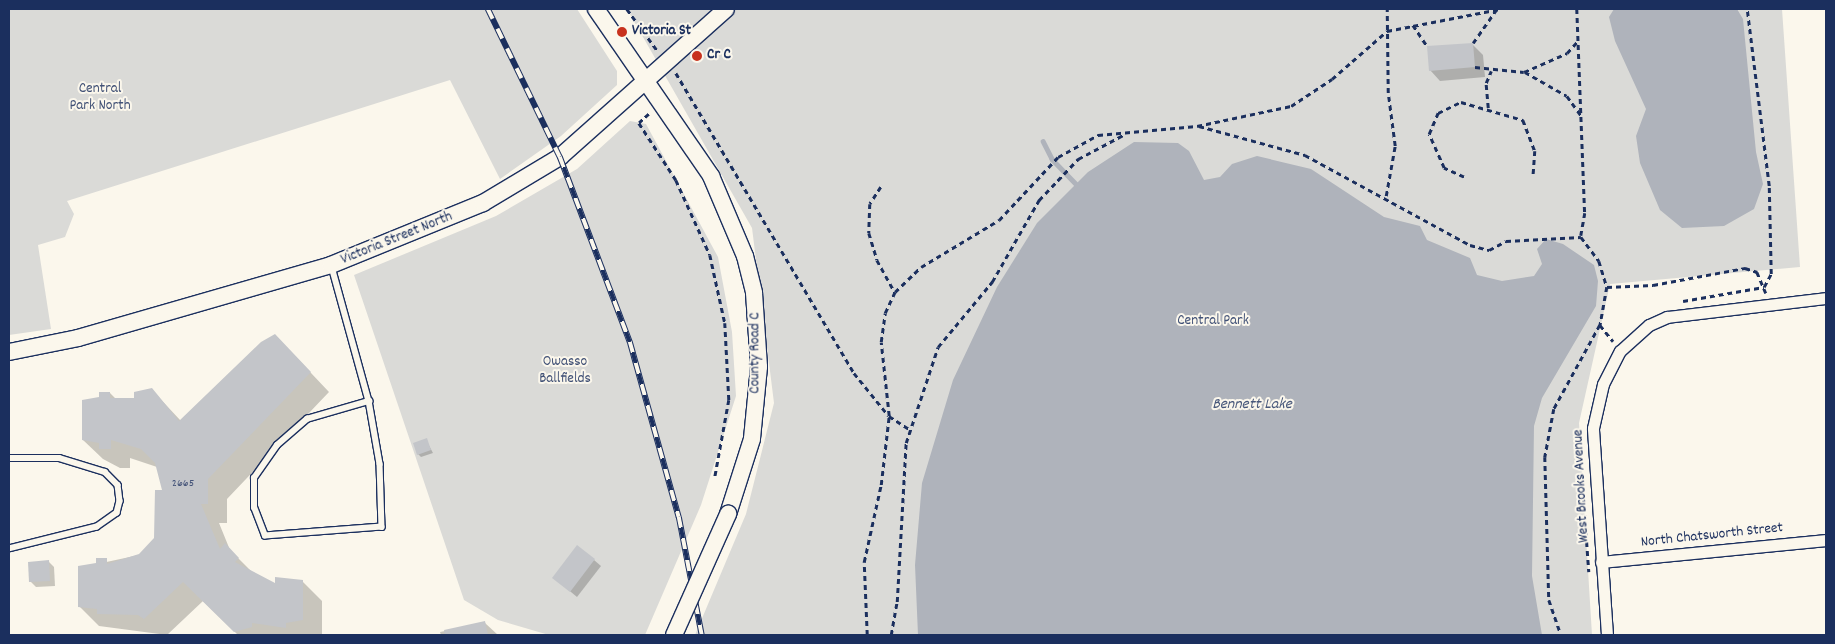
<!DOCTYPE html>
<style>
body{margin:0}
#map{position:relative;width:1835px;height:644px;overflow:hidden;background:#fbf7ec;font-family:Dekko,sans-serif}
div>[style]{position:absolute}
.green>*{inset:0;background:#dadad7}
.water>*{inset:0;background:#afb3bb}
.shadow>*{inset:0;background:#0003}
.stream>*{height:4.5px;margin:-2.25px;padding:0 2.25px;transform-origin:2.25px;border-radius:2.25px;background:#afb3bb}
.building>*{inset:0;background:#c3c5c9}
.path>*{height:2.5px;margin-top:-1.25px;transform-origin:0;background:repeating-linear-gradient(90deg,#1b2f5e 0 5px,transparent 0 9px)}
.roads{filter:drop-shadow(1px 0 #1b2f5e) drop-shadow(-1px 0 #1b2f5e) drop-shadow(0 1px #1b2f5e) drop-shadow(0 -1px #1b2f5e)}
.lane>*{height:5.5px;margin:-2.75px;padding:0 2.75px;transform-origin:2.75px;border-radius:2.75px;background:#fbf7ec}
.street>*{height:11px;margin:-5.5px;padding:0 5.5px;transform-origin:5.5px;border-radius:5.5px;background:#fbf7ec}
.secondary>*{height:16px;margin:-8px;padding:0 8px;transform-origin:8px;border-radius:8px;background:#fbf7ec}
.rail>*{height:5.5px;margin-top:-2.75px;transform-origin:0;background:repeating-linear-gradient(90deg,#fbf7ec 0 11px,#1b2f5e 0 22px);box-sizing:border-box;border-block:1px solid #1b2f5e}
.bridges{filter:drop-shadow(1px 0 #1b2f5e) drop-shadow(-1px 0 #1b2f5e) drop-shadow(0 1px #1b2f5e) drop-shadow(0 -1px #1b2f5e)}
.secondary-bridge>*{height:16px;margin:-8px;padding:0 8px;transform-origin:8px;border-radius:8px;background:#fbf7ec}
.dots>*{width:14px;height:14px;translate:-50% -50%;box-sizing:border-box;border:2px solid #fbf7ec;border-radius:50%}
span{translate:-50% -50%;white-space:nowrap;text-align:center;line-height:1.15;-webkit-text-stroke:4px #fbf7ec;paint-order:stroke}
.number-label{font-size:12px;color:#455479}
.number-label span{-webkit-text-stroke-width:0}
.poi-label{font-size:15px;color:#1b2f5e;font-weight:700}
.left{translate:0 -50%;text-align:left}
.park-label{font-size:15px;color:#415176}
.street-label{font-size:15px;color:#1b2f5e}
.water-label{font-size:16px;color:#47577a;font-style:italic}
.frame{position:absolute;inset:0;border:10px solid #1b2f5e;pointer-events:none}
</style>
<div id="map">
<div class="green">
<i style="clip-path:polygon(9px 9px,577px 9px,617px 71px,617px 85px,561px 136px,500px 179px,450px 80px,67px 201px,74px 214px,65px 237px,38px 245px,51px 329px,9px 335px)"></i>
<i style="clip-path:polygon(627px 9px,1782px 9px,1800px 267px,1610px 284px,1579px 423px,1592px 635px,695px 635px,746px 514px,774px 403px,752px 228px)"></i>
<i style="clip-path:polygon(630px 121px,646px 124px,718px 257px,732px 332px,736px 396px,701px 505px,645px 635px,549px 635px,498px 620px,464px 600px,354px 275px,496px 216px,577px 169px)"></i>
</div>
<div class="water">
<i style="clip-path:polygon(1614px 9px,1737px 9px,1743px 19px,1756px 152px,1763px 184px,1754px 209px,1724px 226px,1682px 228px,1660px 210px,1640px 163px,1636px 136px,1646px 109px,1615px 41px,1609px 17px)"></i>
<i style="clip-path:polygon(1134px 142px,1178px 143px,1189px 151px,1204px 180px,1220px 177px,1232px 164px,1257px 156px,1311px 169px,1384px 217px,1420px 226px,1427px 240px,1470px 258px,1477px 275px,1502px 281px,1534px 276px,1542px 264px,1537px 249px,1546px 239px,1563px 244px,1594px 265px,1598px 281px,1596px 306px,1542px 398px,1534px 426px,1532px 576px,1542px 635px,918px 635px,915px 565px,922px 483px,953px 380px,997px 287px,1037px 223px,1088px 172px)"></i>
</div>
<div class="shadow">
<i style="clip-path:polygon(1472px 44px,1483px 55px,1485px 77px,1440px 81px,1430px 70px)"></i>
<i style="clip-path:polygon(294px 355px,329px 392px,227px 499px,227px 523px,219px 523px,230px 550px,253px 573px,276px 586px,303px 582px,322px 601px,322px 635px,238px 635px,203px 601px,167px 635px,99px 626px,79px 606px,97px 564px,139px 555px,155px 539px,164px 491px,157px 467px,130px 458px,130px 468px,120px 468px,103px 459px,83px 440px,100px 398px,110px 393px,116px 399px,135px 399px,151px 389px,181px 421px)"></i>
<i style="clip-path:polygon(426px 440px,433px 453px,421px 457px,418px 454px)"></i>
<i style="clip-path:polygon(594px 560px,601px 566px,577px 597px,554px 578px)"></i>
<i style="clip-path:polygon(48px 561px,54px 567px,55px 586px,36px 587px,30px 581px)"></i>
<i style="clip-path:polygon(485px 623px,498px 635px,441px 635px,440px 632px)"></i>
</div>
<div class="stream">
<i style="left:1043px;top:141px;width:20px;rotate:63deg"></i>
<i style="left:1052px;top:159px;width:35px;rotate:46deg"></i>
</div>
<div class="building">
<i style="clip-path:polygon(1473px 43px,1475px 67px,1429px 71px,1427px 46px)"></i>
<i style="clip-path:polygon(275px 334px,311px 372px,208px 479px,208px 504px,201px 504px,220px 549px,225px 543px,239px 558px,235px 562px,275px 583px,275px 577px,303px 580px,303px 620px,286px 623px,286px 628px,252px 623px,252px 627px,234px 632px,183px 582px,144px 619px,138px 615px,97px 614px,97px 609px,78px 607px,78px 566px,96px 563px,96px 558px,107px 558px,107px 564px,139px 554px,154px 538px,155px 490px,162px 490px,155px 463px,141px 449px,111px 440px,111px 449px,99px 449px,99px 443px,82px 440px,82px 400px,99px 397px,99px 392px,110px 392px,110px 398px,134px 398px,134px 392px,152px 388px,179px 421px,261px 342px)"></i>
<i style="clip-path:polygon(427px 438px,431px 450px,417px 455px,413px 443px)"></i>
<i style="clip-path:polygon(577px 545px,595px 559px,570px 592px,552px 578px)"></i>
<i style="clip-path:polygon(49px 560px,50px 581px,29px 582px,28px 562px)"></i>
<i style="clip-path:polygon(485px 621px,488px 635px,445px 635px,444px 630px)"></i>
</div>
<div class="path">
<i style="left:627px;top:9px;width:51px;rotate:53.8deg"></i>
<i style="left:1577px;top:9px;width:204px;rotate:87.8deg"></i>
<i style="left:1585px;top:213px;width:23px;rotate:100deg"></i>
<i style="left:1413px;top:25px;width:25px;rotate:56deg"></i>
<i style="left:1473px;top:43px;width:40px;rotate:-55.1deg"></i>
<i style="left:1475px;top:67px;width:49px;rotate:5.8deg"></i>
<i style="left:1524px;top:72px;width:47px;rotate:-23.8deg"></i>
<i style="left:1567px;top:53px;width:15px;rotate:-48deg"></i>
<i style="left:1525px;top:72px;width:48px;rotate:29.7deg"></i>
<i style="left:1567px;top:96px;width:24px;rotate:54deg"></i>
<i style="left:676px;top:73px;width:349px;rotate:59.3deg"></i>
<i style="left:854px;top:373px;width:55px;rotate:50.9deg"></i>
<i style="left:889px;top:416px;width:24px;rotate:33deg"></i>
<i style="left:1488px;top:108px;width:25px;rotate:-95deg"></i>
<i style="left:1486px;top:83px;width:13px;rotate:-67deg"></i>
<i style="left:649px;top:114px;width:13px;rotate:138deg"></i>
<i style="left:639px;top:123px;width:68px;rotate:57deg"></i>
<i style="left:676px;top:180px;width:82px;rotate:65.6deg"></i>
<i style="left:710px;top:255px;width:70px;rotate:77.6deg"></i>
<i style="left:725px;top:323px;width:77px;rotate:87deg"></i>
<i style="left:729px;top:400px;width:78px;rotate:100.3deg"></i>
<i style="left:1199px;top:126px;width:110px;rotate:15.3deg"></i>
<i style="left:1305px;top:155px;width:188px;rotate:28.6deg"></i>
<i style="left:1470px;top:245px;width:20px;rotate:15deg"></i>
<i style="left:1489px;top:250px;width:19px;rotate:-28deg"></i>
<i style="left:1506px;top:241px;width:75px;rotate:-3.1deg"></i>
<i style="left:1581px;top:237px;width:30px;rotate:53deg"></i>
<i style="left:1599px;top:261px;width:27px;rotate:73deg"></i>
<i style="left:1607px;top:287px;width:39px;rotate:100deg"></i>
<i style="left:1600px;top:325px;width:96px;rotate:118.7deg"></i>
<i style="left:1554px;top:409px;width:49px;rotate:100.6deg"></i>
<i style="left:1545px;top:457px;width:143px;rotate:88.4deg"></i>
<i style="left:1549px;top:600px;width:37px;rotate:71deg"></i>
<i style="left:1464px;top:177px;width:22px;rotate:-156deg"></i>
<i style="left:1444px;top:168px;width:37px;rotate:-114deg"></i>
<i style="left:1429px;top:134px;width:23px;rotate:-67deg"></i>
<i style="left:1438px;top:113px;width:25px;rotate:-26deg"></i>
<i style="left:1461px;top:102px;width:65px;rotate:16.2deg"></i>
<i style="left:1523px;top:120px;width:33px;rotate:69deg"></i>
<i style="left:1535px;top:151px;width:26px;rotate:94deg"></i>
<i style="left:881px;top:187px;width:20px;rotate:123deg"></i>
<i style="left:870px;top:204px;width:29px;rotate:92deg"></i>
<i style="left:869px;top:233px;width:28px;rotate:73deg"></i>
<i style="left:877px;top:260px;width:37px;rotate:61deg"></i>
<i style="left:1386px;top:196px;width:51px;rotate:-79.8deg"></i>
<i style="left:1395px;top:146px;width:53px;rotate:-97.5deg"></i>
<i style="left:1388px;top:93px;width:84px;rotate:-90.7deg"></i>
<i style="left:1607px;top:287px;width:46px;rotate:-2.5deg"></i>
<i style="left:1653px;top:285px;width:94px;rotate:-10.5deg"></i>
<i style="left:1745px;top:268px;width:13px;rotate:18deg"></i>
<i style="left:1757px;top:272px;width:23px;rotate:67deg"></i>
<i style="left:1683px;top:301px;width:82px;rotate:-9.8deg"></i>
<i style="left:1764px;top:287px;width:15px;rotate:-62deg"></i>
<i style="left:1771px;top:274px;width:88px;rotate:-91.3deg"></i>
<i style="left:1769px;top:186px;width:178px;rotate:-97.1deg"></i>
<i style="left:1600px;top:325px;width:21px;rotate:51deg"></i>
<i style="left:1583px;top:488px;width:84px;rotate:85.9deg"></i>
<i style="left:867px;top:635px;width:73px;rotate:-92.4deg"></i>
<i style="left:864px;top:562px;width:79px;rotate:-77.6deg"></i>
<i style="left:881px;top:485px;width:69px;rotate:-83.4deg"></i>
<i style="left:889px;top:416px;width:74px;rotate:-96.2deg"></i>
<i style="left:881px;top:342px;width:29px;rotate:-82deg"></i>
<i style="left:885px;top:313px;width:23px;rotate:-65deg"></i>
<i style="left:895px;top:292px;width:36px;rotate:-44deg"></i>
<i style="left:921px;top:267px;width:91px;rotate:-31.1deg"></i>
<i style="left:999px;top:220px;width:86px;rotate:-46.9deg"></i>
<i style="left:1058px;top:157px;width:46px;rotate:-28.8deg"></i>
<i style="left:1098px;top:135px;width:99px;rotate:-5.2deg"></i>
<i style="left:1197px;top:126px;width:96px;rotate:-12deg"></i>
<i style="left:1291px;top:106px;width:49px;rotate:-33.4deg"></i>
<i style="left:1332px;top:79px;width:73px;rotate:-41.1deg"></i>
<i style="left:1387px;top:31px;width:115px;rotate:-11deg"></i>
<i style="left:891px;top:635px;width:34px;rotate:-80deg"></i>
<i style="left:897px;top:602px;width:159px;rotate:-86.8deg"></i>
<i style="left:906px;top:443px;width:101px;rotate:-71.6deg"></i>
<i style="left:938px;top:347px;width:85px;rotate:-50.3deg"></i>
<i style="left:992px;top:282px;width:95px;rotate:-60.2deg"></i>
<i style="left:1039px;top:200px;width:57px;rotate:-46.4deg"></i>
<i style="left:1078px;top:159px;width:53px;rotate:-28deg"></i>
</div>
<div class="roads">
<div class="lane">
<i style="left:332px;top:267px;width:139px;rotate:74.6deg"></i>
<i style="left:369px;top:401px;width:64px;rotate:80.1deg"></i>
<i style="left:380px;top:464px;width:63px;rotate:88.2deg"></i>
<i style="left:382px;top:527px;width:117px;rotate:175.6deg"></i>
<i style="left:265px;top:536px;width:30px;rotate:-111deg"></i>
<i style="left:254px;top:508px;width:30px;rotate:-90deg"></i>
<i style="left:254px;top:478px;width:40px;rotate:-55.1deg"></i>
<i style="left:277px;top:445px;width:40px;rotate:-41deg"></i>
<i style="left:307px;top:419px;width:65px;rotate:-16.2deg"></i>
<i style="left:9px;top:458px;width:50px"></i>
<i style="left:59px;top:458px;width:48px;rotate:16.9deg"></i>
<i style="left:105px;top:472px;width:18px;rotate:45deg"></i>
<i style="left:118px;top:485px;width:16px;rotate:83deg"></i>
<i style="left:120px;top:501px;width:12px;rotate:104deg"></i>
<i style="left:117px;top:513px;width:24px;rotate:145deg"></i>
<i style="left:97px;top:527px;width:91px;rotate:166deg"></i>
</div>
<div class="street">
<i style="left:1601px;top:562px;width:226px;rotate:-5.6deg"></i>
<i style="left:1607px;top:635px;width:207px;rotate:-93.9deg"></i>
<i style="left:1593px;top:428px;width:45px;rotate:-77.2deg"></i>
<i style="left:1603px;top:384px;width:37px;rotate:-63deg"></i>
<i style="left:1620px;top:351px;width:39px;rotate:-42deg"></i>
<i style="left:1649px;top:325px;width:20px;rotate:-24deg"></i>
<i style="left:1667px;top:317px;width:160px;rotate:-6.8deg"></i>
</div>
<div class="secondary">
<i style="left:596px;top:9px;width:203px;rotate:55.4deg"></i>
<i style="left:711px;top:176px;width:87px;rotate:67deg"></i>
<i style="left:745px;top:256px;width:38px;rotate:76deg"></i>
<i style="left:754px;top:293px;width:74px;rotate:86.1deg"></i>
<i style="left:759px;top:367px;width:72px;rotate:95.6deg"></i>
<i style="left:752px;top:439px;width:79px;rotate:107.7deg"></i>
<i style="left:9px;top:352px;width:70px;rotate:-11.5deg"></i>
<i style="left:78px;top:338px;width:263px;rotate:-16.1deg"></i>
<i style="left:331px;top:265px;width:164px;rotate:-22.2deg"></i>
<i style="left:483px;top:203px;width:90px;rotate:-30.9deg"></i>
<i style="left:560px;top:157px;width:222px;rotate:-41.7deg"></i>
</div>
</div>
<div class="rail">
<i style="left:488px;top:9px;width:165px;rotate:64.1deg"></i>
<i style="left:560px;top:157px;width:198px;rotate:69.3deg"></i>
<i style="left:630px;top:342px;width:182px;rotate:74.4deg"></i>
<i style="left:679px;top:517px;width:120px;rotate:79deg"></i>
</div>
<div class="bridges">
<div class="secondary-bridge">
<i style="left:674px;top:635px;width:133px;rotate:-65.9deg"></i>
</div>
</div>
<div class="dots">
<i style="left:622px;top:32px;background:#c8321e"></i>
<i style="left:697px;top:56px;background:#c8321e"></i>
</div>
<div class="number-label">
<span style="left:183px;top:484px">2665</span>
</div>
<div class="poi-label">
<span class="left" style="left:632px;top:32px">Victoria St</span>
<span class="left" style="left:707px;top:56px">Cr C</span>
</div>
<div class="park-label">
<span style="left:100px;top:98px">Central<br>Park North</span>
<span style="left:1213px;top:322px">Central Park</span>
<span style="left:565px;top:371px">Owasso<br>Ballfields</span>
</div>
<div class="street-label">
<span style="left:397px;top:239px;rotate:-22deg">Victoria Street North</span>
<span style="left:756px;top:353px;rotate:-90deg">County Road C</span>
<span style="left:1582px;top:486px;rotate:-93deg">West Brooks Avenue</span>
<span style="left:1712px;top:536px;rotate:-6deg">North Chatsworth Street</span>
</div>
<div class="water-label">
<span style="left:1252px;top:405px">Bennett Lake</span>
</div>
<div class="frame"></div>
</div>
